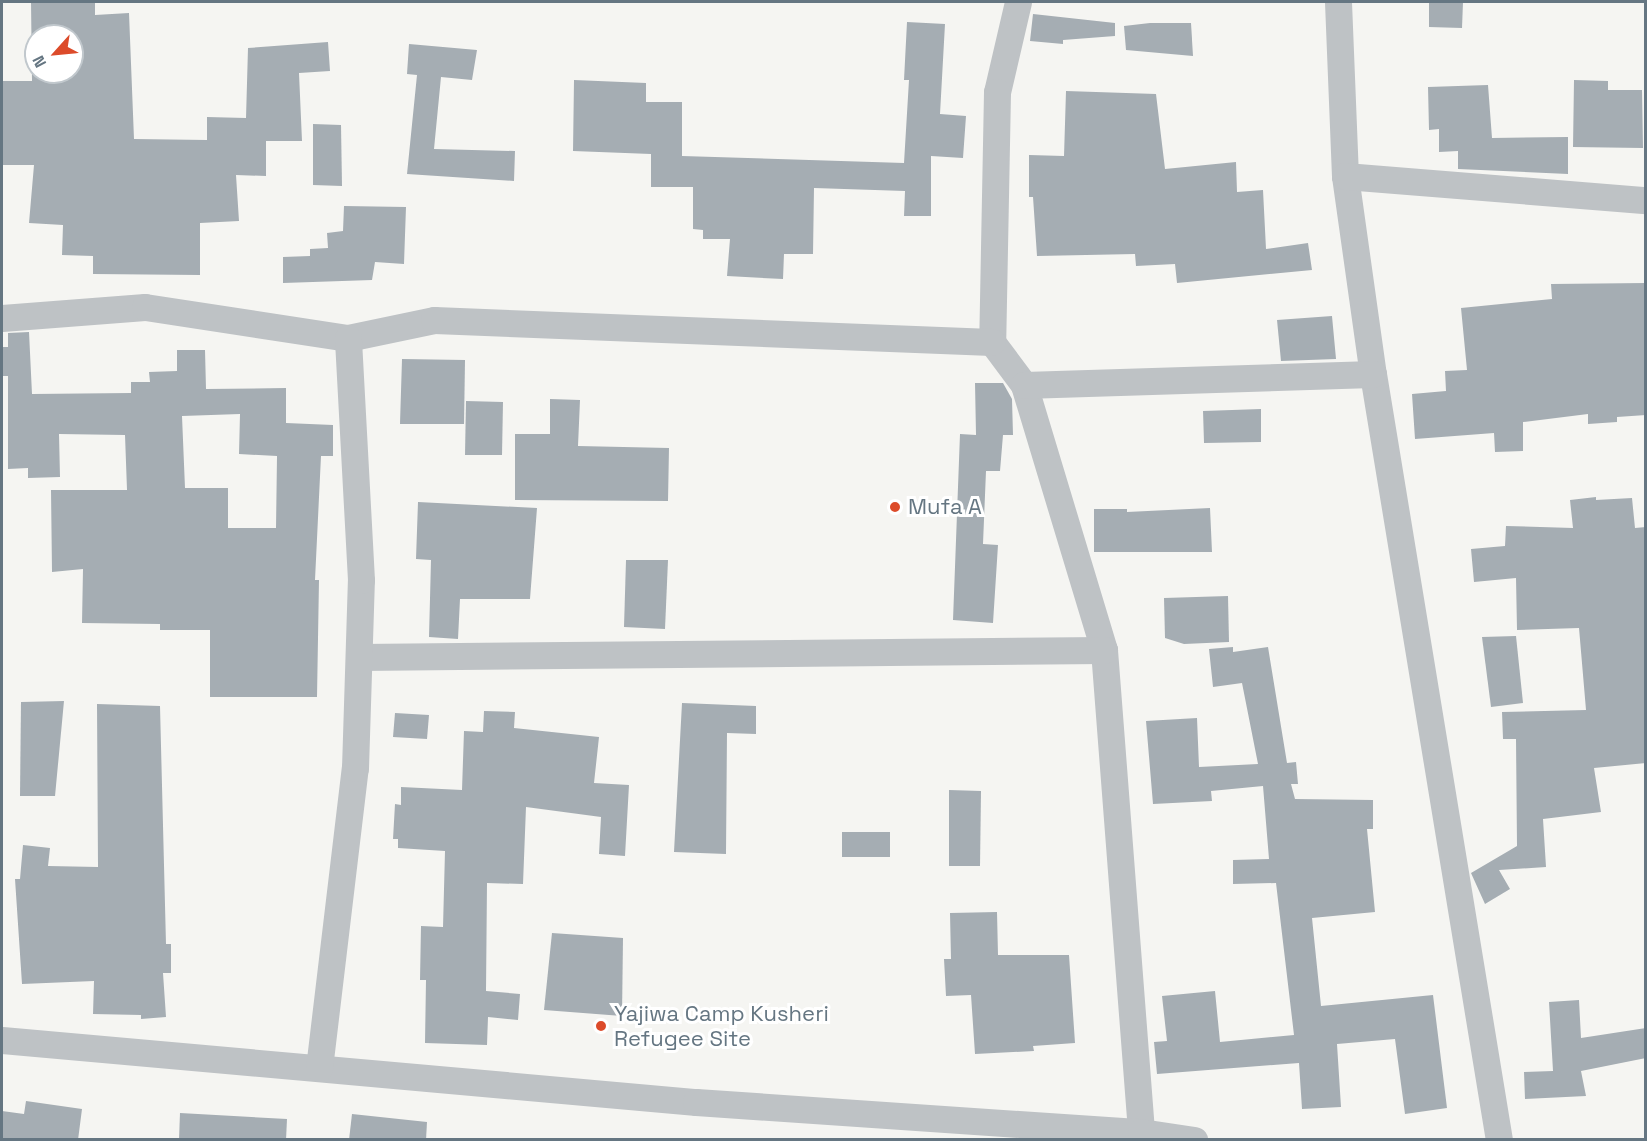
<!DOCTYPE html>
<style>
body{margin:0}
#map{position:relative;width:1647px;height:1141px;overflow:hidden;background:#f5f5f2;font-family:"Space Grotesk",sans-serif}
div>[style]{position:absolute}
.building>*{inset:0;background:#a5adb3}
.street>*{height:27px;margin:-13.5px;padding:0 13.5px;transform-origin:13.5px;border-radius:13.5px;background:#bec2c5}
.dots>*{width:16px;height:16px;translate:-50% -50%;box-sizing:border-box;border:3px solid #fff;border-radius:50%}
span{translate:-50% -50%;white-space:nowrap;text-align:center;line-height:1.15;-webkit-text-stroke:6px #fff;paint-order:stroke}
.poi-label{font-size:22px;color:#657682}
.left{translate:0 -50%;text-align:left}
.frame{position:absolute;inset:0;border:3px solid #657682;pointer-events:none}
.north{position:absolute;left:24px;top:24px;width:60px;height:60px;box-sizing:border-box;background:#fff;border:2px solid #c1c8cd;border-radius:50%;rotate:243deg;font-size:16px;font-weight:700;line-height:24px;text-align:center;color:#657682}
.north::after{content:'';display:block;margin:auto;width:21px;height:27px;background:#dc4b2a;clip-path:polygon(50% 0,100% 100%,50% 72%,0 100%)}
</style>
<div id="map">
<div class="building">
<i style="clip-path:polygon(evenodd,31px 2px,95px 2px,95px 15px,129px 13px,134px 139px,207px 140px,207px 117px,246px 118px,248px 48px,328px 42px,330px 71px,299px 73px,302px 141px,266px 141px,266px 176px,236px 175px,239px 221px,200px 223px,200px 275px,93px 274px,93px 256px,62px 255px,63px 225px,29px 223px,34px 165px,2px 165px,2px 81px,32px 81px,31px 2px,36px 36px,72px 36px,72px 72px,36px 72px,36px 36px)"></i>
<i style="clip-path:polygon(1429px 2px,1463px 2px,1462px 28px,1429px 27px)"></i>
<i style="clip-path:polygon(1033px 14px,1115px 23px,1115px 36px,1063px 40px,1063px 44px,1030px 41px)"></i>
<i style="clip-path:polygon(907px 22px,945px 24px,940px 114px,966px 116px,963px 158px,931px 156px,931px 216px,904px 216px,905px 191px,814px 188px,813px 254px,784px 254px,783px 279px,727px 276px,730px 239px,703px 239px,703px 230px,693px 229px,693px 187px,651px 187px,651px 154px,573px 151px,574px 80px,646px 83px,646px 102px,682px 102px,682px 156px,904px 163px,909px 80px,904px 80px)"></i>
<i style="clip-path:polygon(1150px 23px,1191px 23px,1193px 56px,1126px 50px,1124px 26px)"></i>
<i style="clip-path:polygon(409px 44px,477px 50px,472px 80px,441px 77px,434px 149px,515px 151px,514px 181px,407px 174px,417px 75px,407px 74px)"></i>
<i style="clip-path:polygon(1574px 80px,1608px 81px,1608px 90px,1642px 90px,1643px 148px,1573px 147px)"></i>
<i style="clip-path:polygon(1488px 85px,1492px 138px,1568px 137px,1568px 174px,1458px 169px,1458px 151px,1439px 152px,1439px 129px,1429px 130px,1428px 87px)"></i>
<i style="clip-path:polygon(1066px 91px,1156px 94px,1165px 169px,1236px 162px,1237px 192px,1263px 190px,1266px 249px,1308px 243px,1312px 270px,1177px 283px,1175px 264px,1136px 266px,1135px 254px,1037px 256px,1033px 197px,1029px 197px,1029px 155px,1064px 156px)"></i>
<i style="clip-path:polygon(313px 124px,341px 125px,342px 186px,313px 185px)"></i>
<i style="clip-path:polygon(344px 206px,406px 207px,404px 264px,375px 262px,372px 280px,283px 283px,283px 257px,310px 256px,310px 249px,328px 248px,327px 233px,343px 231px)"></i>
<i style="clip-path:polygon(1646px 283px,1646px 415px,1617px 417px,1617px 422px,1588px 424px,1588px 414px,1523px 422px,1523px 451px,1495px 452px,1494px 433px,1415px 439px,1412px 394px,1446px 391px,1445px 371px,1467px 370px,1461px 308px,1552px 299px,1551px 284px)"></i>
<i style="clip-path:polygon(1332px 316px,1336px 359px,1281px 361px,1277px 320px)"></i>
<i style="clip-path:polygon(evenodd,29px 332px,32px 394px,131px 393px,131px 382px,150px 382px,149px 372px,177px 371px,177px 350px,205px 350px,206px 389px,286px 388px,286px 423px,333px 425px,333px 456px,321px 456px,315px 580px,319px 580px,317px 697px,210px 697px,210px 630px,160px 630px,160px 624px,82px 623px,83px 569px,52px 572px,51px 490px,127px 490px,125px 435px,59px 434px,60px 477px,28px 478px,28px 468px,8px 469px,8px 376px,2px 376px,2px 347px,8px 347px,8px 333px,29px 332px,240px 414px,239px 454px,277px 456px,276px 528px,228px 528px,228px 488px,185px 488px,182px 416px,240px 414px)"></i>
<i style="clip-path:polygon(402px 359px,465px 360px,464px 424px,400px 424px)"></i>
<i style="clip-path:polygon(975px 383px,1003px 383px,1012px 399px,1013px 435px,1003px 435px,1000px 471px,986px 471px,983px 544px,998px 545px,993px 623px,953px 620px,960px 434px,976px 435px)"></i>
<i style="clip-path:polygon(550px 399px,580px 400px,578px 446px,669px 448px,668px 501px,515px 500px,515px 434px,550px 434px)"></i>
<i style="clip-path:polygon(466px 401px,503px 402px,502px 455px,465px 455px)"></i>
<i style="clip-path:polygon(1261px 409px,1261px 442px,1204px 443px,1203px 411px)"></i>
<i style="clip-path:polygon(1596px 497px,1596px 500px,1632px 498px,1635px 528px,1646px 527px,1646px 763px,1594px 768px,1601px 812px,1543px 819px,1546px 867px,1499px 870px,1510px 889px,1485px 904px,1471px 873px,1517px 846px,1516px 739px,1503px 739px,1502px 712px,1586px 710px,1579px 628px,1517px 630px,1516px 578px,1474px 582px,1471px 549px,1505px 546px,1506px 526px,1573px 528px,1570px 500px)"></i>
<i style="clip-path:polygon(418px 502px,537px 508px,530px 599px,460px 599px,458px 639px,429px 637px,431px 560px,416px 559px)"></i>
<i style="clip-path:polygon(1210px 508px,1212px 552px,1094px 552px,1094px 509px,1127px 509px,1127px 512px)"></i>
<i style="clip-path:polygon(626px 560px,668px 560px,665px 629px,624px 627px)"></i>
<i style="clip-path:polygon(1228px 596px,1229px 642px,1184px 644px,1165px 638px,1164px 598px)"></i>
<i style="clip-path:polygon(1516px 636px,1523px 703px,1491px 707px,1482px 637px)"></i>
<i style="clip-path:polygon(1233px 647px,1233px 652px,1268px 647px,1287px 763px,1296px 762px,1298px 784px,1291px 784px,1295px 799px,1373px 800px,1373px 829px,1367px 829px,1375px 912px,1312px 918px,1321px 1006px,1433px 995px,1447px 1108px,1405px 1114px,1395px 1039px,1337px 1044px,1341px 1107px,1302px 1109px,1299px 1063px,1157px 1074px,1154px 1042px,1167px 1041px,1162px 996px,1215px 991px,1220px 1042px,1294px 1035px,1276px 883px,1233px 884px,1233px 860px,1269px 859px,1263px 786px,1211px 791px,1212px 801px,1153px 804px,1146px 721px,1197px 718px,1199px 767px,1258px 764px,1242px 683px,1213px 687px,1209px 649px)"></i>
<i style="clip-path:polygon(64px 701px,55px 796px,20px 796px,21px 702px)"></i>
<i style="clip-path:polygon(682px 703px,756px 706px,756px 734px,727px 733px,726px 854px,674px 852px)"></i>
<i style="clip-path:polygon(97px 704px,160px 706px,166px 944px,171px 944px,171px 973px,163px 973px,166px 1017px,141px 1019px,141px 1015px,93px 1014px,94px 981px,22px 984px,15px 879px,20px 879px,23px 845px,50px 848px,48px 866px,98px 867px)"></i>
<i style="clip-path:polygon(484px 711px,515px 712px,514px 728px,599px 737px,594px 783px,629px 785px,625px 856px,599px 854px,601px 817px,526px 807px,523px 884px,487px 883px,486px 991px,520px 994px,518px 1020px,488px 1017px,487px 1045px,425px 1043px,426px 980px,420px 980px,421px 926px,443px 927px,445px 851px,398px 848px,398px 839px,393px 839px,395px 804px,401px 805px,401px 787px,462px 790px,464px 731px,483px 732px)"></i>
<i style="clip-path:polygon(395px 713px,429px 715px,427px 739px,393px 737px)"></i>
<i style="clip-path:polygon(949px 790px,981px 791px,980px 866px,949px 866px)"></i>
<i style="clip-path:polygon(842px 832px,890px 832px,890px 857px,842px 857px)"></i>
<i style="clip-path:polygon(997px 912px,998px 955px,1069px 955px,1075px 1043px,1033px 1046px,1034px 1051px,975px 1054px,971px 995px,946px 996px,944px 959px,951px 959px,950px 913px)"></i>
<i style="clip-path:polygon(552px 933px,623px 938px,622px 1016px,544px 1010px)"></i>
<i style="clip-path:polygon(1579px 1000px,1581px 1038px,1646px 1028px,1646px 1058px,1581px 1071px,1586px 1096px,1525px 1099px,1524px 1072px,1553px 1071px,1549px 1002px)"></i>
<i style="clip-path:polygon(26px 1101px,82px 1109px,78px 1140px,2px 1140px,2px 1111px,24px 1114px)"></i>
<i style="clip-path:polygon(180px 1113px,287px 1119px,286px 1140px,179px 1140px)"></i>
<i style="clip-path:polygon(352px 1114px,427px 1122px,426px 1140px,349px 1140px)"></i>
</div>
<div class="street">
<i style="left:1018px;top:2px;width:92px;rotate:103.1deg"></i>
<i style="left:997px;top:92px;width:250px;rotate:91.1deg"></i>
<i style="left:992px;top:342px;width:54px;rotate:53.3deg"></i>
<i style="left:1024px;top:385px;width:277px;rotate:73.2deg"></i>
<i style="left:1104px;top:650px;width:483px;rotate:85.6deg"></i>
<i style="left:1338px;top:2px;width:174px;rotate:87.7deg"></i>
<i style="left:1345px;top:176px;width:200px;rotate:82deg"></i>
<i style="left:1373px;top:374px;width:776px;rotate:80.66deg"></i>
<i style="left:1345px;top:176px;width:302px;rotate:4.6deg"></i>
<i style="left:2px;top:318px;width:143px;rotate:-4.4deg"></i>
<i style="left:145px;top:307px;width:205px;rotate:8.7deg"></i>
<i style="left:348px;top:338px;width:88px;rotate:-11.8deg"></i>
<i style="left:434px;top:320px;width:558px;rotate:2.26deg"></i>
<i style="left:1024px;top:385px;width:349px;rotate:-1.8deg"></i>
<i style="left:359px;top:657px;width:745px;rotate:-0.54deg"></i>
<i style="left:2px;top:1040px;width:697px;rotate:5.11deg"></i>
<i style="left:696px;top:1102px;width:446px;rotate:3.9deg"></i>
<i style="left:1141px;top:1132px;width:54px;rotate:8.6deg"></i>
<i style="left:319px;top:1068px;width:302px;rotate:-83.2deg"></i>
<i style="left:355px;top:768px;width:188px;rotate:-88.2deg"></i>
<i style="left:361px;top:580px;width:242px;rotate:-93.1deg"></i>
</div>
<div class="dots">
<i style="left:895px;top:507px;background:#dc4b2a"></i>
<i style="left:601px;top:1026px;background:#dc4b2a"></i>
</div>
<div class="poi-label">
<span class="left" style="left:908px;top:507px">Mufa A</span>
<span class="left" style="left:614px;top:1026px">Yajiwa Camp Kusheri<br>Refugee Site</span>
</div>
<div class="frame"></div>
<div class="north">N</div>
</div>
